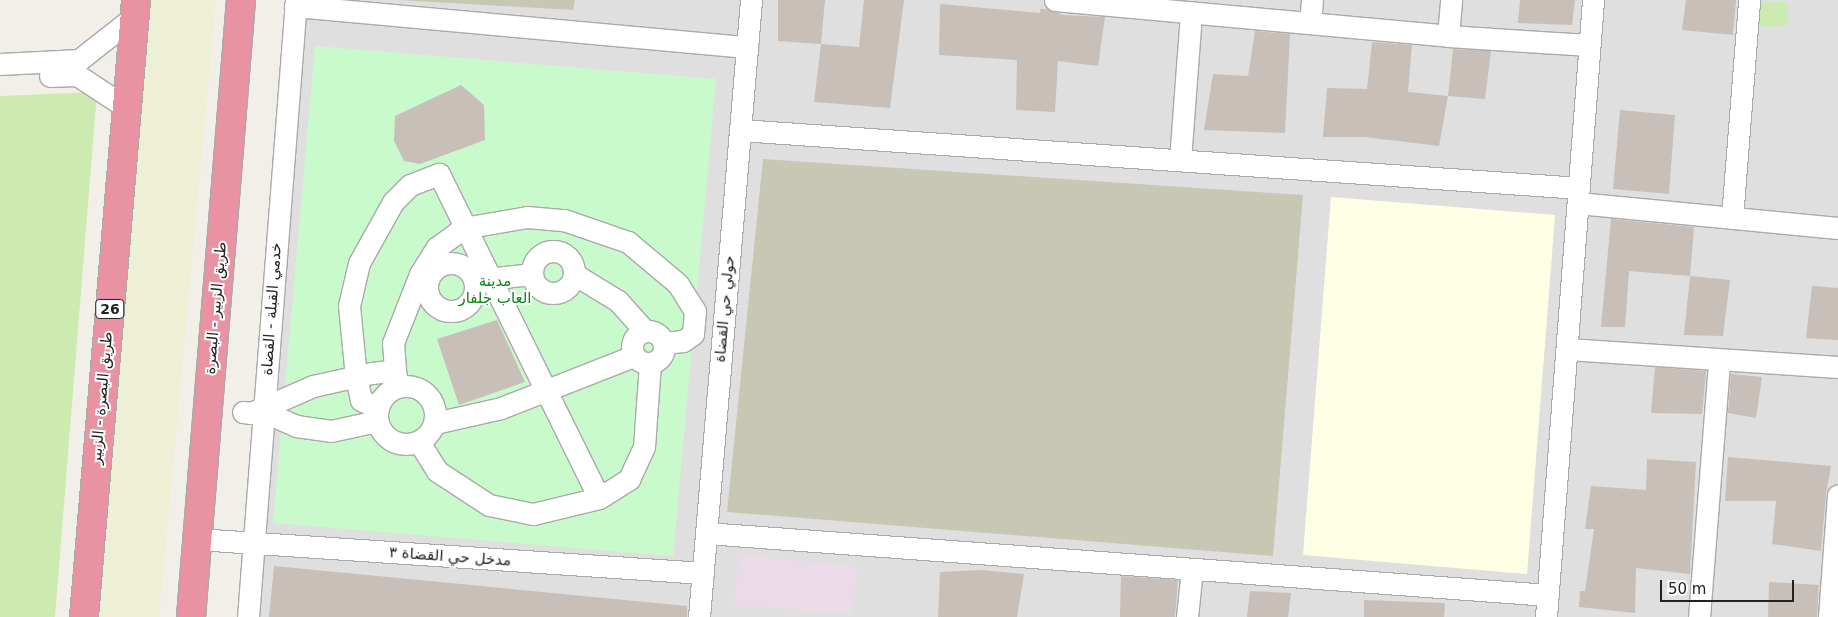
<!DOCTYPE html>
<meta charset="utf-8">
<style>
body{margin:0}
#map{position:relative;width:1838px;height:617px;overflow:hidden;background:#f2efe9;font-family:"DejaVu Sans","Noto Sans Arabic",sans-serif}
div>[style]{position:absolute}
.residential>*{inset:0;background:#e0dfdf}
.industrial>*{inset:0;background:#ebdbe8}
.education>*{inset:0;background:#ffffe5}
.construction>*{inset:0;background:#c7c7b4}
.farmland>*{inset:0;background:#eef0d5}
.grass>*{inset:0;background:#cdebb0}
.park>*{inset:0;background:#c8facc}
.building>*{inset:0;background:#c7bfb8}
.roads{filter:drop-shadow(1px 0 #a9a9a9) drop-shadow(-1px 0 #a9a9a9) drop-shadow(0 1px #a9a9a9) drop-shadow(0 -1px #a9a9a9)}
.minor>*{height:21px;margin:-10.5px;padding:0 10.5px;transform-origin:10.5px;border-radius:10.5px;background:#fff}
.minor>.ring{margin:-10.5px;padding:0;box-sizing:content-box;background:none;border:21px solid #fff;border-radius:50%}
.highway>*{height:28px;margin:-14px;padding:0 14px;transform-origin:14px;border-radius:14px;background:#e892a2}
span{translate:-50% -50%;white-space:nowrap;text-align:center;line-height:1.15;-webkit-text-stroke:4px #fff;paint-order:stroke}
.shield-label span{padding:1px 4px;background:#fff;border:1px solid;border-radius:4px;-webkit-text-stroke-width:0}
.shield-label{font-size:14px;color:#222;font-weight:700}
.park-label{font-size:15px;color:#0c8416}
.street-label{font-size:15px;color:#222}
.scale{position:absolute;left:1660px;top:580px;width:134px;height:22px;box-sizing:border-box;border:2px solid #222;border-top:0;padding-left:6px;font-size:15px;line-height:18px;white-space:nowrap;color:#222;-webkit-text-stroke:4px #fff;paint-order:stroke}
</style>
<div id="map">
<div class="residential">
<i style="clip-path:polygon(295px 0,1838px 0,1838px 617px,247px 617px)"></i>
</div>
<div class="industrial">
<i style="clip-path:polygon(739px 555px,858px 567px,852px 613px,734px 606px)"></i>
</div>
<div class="education">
<i style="clip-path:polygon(1331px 197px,1555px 215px,1527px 574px,1303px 555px)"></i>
</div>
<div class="construction">
<i style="clip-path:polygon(399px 0,575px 0,573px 10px)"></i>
<i style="clip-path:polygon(763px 159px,1303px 195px,1273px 556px,727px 512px)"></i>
</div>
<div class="farmland">
<i style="clip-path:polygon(150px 0,216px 0,159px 617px,100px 617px)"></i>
</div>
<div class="grass">
<i style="clip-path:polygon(1757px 1px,1788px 2px,1788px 25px,1757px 27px)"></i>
<i style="clip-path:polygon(97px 92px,55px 617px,0 617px,0 96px)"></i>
</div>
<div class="park">
<i style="clip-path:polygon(315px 46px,716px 79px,673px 556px,273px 523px)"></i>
</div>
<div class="building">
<i style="clip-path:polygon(778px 0,825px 0,821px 44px,778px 41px)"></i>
<i style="clip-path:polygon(864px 0,904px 0,890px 108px,814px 102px,821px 44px,859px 47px)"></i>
<i style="clip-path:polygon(1520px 0,1575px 0,1572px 25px,1518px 23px)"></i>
<i style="clip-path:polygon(1686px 0,1736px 0,1733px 35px,1682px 30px)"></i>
<i style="clip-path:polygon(940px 4px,1040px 13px,1040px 9px,1047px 9px,1063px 15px,1105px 17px,1098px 66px,1058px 61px,1055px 112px,1016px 110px,1017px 60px,939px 55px)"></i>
<i style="clip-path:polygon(1255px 31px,1290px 34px,1285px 133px,1204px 130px,1213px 74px,1248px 76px)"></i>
<i style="clip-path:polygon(1372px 42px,1412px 45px,1408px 92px,1448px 96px,1439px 146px,1365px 137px,1323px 137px,1327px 88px,1367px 89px)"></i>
<i style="clip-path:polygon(1453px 49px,1491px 51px,1485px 99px,1448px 96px)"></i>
<i style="clip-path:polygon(461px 85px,484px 105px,485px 140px,420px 164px,404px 161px,394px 141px,395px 116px)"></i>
<i style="clip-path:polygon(1620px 110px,1675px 115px,1669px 194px,1613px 189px)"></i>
<i style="clip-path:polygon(1611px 219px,1694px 227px,1690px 276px,1629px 271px,1625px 327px,1601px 327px)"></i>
<i style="clip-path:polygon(1690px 276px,1730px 280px,1723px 336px,1684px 335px)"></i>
<i style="clip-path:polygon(1812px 286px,1838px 288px,1838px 340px,1806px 338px)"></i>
<i style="clip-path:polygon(497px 320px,525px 382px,459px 405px,437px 339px)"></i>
<i style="clip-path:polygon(1655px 367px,1706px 371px,1702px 414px,1651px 413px)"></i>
<i style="clip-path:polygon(1731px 374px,1762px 377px,1756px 418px,1728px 413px)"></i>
<i style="clip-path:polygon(1728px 457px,1831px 466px,1826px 494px,1821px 551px,1772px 544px,1776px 501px,1725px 501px)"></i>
<i style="clip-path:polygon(1647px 459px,1696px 462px,1690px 574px,1636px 568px,1635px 613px,1579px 607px,1580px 591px,1585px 591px,1594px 529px,1585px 529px,1591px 486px,1646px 490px)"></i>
<i style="clip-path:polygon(274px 566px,687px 606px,687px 617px,269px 617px)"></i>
<i style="clip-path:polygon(981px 570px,1024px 574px,1017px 617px,938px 617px,940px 572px)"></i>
<i style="clip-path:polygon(1121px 576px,1178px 580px,1175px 617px,1120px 617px)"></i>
<i style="clip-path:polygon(1769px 582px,1819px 585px,1817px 617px,1768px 617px)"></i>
<i style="clip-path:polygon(1250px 591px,1291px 593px,1288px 617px,1247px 617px)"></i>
<i style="clip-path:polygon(1364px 600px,1445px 603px,1444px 617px,1364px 617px)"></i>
</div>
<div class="roads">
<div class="minor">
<i style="left:1055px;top:0;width:395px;rotate:5.2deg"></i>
<i style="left:1448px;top:36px;width:141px;rotate:3.7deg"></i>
<i style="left:295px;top:6px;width:454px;rotate:5.2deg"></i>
<i style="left:1310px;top:23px;width:23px;rotate:-85deg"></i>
<i style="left:1448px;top:36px;width:36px;rotate:-85deg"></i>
<i style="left:0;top:64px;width:79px;rotate:-2.9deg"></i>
<i style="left:79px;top:60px;width:71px;rotate:-38.2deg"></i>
<i style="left:50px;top:76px;width:27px;rotate:-2deg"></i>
<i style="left:77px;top:75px;width:60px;rotate:33.4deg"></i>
<i style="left:740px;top:130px;width:841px;rotate:3.95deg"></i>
<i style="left:1180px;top:160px;width:148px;rotate:-85.7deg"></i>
<i style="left:1578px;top:203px;width:261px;rotate:5.5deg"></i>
<i style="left:1732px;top:218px;width:219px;rotate:-85.5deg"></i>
<i class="ring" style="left:532px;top:251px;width:21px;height:21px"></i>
<i class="ring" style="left:427px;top:263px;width:27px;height:27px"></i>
<i style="left:574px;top:274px;width:52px;rotate:31.5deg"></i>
<i style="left:618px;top:301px;width:40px;rotate:48deg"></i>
<i style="left:477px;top:280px;width:54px;rotate:-6.3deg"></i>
<i class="ring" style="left:632px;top:331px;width:11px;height:11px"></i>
<i style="left:1567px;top:349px;width:272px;rotate:3.8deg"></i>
<i style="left:395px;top:370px;width:27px;rotate:-94deg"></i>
<i style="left:393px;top:343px;width:74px;rotate:-68.6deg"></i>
<i style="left:420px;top:274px;width:31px;rotate:-58deg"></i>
<i style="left:436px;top:248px;width:27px;rotate:-36deg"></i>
<i style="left:458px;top:232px;width:18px;rotate:-19deg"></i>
<i style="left:475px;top:226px;width:53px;rotate:-9.8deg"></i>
<i style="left:527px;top:217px;width:37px;rotate:5deg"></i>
<i style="left:564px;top:220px;width:68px;rotate:19deg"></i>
<i style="left:628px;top:242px;width:65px;rotate:40deg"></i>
<i style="left:678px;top:284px;width:32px;rotate:58deg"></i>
<i style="left:695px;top:311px;width:23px;rotate:95deg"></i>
<i style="left:693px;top:334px;width:12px;rotate:145deg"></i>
<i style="left:683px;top:341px;width:19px;rotate:174deg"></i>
<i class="ring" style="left:377px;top:386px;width:37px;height:37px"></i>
<i style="left:264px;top:407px;width:16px;rotate:40deg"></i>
<i style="left:276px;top:417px;width:22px;rotate:24deg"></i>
<i style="left:296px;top:426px;width:35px;rotate:8deg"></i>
<i style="left:331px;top:431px;width:47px;rotate:-12.3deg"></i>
<i style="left:378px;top:408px;width:19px;rotate:-155deg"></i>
<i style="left:361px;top:400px;width:24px;rotate:-102deg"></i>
<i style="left:356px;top:377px;width:71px;rotate:-95.6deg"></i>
<i style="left:349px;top:306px;width:44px;rotate:-76.9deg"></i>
<i style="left:359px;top:263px;width:70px;rotate:-60.9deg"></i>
<i style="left:393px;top:202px;width:24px;rotate:-45deg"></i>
<i style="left:410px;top:185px;width:31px;rotate:-21deg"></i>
<i style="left:439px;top:174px;width:361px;rotate:63.7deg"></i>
<i style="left:243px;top:412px;width:8px;rotate:7deg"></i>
<i style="left:251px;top:413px;width:68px;rotate:-23.5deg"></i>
<i style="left:313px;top:386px;width:60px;rotate:-12.4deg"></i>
<i style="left:372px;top:373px;width:23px;rotate:-7deg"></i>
<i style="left:395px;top:370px;width:13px;rotate:81deg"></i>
<i style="left:435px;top:423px;width:68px;rotate:-12.8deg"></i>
<i style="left:501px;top:408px;width:143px;rotate:-21.4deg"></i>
<i style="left:419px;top:442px;width:34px;rotate:58deg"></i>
<i style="left:437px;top:471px;width:62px;rotate:33.2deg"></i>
<i style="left:489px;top:505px;width:45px;rotate:11.6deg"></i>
<i style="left:533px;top:514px;width:68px;rotate:-13.6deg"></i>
<i style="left:599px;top:498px;width:36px;rotate:-32deg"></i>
<i style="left:629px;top:479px;width:35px;rotate:-65deg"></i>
<i style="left:644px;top:447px;width:84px;rotate:-85.9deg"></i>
<i style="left:706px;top:533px;width:844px;rotate:4.21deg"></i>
<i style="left:197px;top:539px;width:507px;rotate:3.84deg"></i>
<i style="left:248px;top:617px;width:619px;rotate:-85.55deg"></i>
<i style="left:699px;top:617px;width:619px;rotate:-85.18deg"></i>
<i style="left:1187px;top:617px;width:48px;rotate:-84.1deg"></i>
<i style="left:1546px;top:617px;width:619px;rotate:-85.64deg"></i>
<i style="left:1699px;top:617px;width:256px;rotate:-85.5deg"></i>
<i style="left:1829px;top:617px;width:122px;rotate:-85.8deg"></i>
</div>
<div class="highway">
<i style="left:84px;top:617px;width:619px;rotate:-85.18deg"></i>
<i style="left:191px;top:617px;width:619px;rotate:-85.37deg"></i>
</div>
</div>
<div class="shield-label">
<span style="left:110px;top:309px">26</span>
</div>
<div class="park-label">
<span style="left:495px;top:290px">مدينة<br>العاب جلفار</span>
</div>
<div class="street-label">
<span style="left:216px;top:308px;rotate:-85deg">طريق الزبير - البصرة</span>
<span style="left:272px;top:309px;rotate:-86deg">خدمي القبلة - القضاة</span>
<span style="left:725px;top:309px;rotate:-85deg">حولي حي القضاة</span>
<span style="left:102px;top:398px;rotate:-85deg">طريق البصرة - الزبير</span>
<span style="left:450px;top:557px;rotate:4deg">مدخل حي القضاة ٣</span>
</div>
<div class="scale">50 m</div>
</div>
